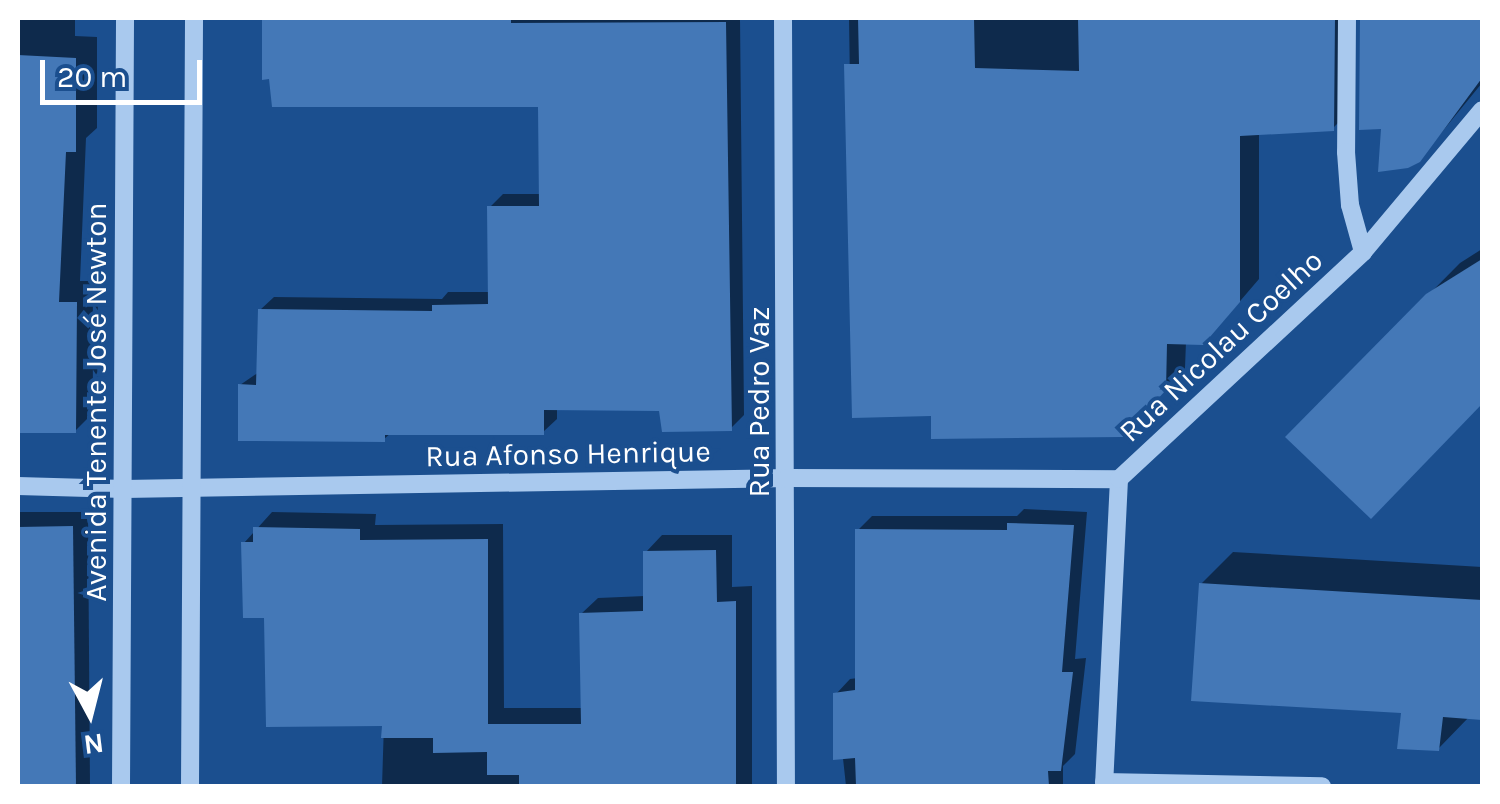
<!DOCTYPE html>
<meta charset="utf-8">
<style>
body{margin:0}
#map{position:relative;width:1500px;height:804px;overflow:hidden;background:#1b4f8f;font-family:Karla,sans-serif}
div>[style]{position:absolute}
.shadow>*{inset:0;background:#0007}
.building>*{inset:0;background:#4478b7}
.minor>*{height:18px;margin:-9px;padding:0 9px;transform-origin:9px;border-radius:9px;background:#a9c9ee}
span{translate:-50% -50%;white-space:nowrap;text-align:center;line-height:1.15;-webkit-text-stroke:8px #1b4f8f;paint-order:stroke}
.street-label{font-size:30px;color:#fff}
.frame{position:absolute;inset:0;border:20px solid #fff;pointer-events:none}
.north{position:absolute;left:40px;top:664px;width:100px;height:100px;-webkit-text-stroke:8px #1b4f8f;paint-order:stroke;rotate:173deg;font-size:28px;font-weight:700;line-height:40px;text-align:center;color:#fff}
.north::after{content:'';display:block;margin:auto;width:35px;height:45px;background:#fff;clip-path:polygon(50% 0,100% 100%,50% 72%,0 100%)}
.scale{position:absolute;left:40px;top:60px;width:162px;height:45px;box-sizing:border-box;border:5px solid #fff;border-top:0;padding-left:12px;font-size:30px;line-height:35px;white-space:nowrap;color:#fff;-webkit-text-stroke:8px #1b4f8f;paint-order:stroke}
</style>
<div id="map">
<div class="shadow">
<i style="clip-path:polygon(18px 18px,75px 18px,75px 36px,97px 37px,97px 128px,86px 138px,80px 281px,98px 281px,97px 409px,75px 431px,18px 430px)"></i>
<i style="clip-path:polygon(266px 18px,740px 18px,744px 415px,731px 428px,661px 408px,557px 408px,557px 419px,543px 432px,391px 433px,384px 439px,240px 385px,259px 372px,260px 310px,274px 297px,442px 299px,448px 292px,491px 292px,489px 208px,503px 194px,541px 194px,540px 105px,265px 77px)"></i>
<i style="clip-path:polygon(849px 18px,1355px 18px,1353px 108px,1333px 128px,1259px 133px,1259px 279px,1223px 321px,1186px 342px,1185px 368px,1143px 414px,855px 415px)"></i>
<i style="clip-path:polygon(1362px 18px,1482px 18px,1482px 83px,1419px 160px,1384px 126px,1361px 127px)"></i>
<i style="clip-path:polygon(1482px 249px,1482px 401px,1371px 515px,1288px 437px,1460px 263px)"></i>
<i style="clip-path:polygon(1024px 509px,1087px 512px,1075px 659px,1086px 658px,1075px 754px,1063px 766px,1063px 786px,846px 786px,836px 694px,850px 679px,858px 678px,858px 530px,872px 516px,1017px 516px)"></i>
<i style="clip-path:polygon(18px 512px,88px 512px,90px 786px,18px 786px)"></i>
<i style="clip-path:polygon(272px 512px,376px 514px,375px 525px,503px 524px,504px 708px,583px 708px,581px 614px,598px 598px,645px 596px,646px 552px,662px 535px,732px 535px,732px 587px,752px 586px,752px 786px,382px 786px,384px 723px,266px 616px,244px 543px)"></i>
<i style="clip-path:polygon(1233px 552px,1482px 567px,1482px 717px,1470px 716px,1438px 749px,1404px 711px,1201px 584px)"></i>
</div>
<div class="building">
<i style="clip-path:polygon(511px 18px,511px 23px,726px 22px,732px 431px,662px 432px,659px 411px,544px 410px,544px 435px,385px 435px,385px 442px,238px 441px,238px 384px,256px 385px,258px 309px,432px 311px,432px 305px,488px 304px,487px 206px,539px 206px,538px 107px,272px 107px,269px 79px,262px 80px,262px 19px)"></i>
<i style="clip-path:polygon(858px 18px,974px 18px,975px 68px,1079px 71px,1078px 18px,1335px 18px,1334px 131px,1240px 136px,1240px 302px,1203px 345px,1167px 344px,1166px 390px,1123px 437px,931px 439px,931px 416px,852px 418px,844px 64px,859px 64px)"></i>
<i style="clip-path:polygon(1360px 18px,1482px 18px,1482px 78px,1420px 162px,1408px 168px,1378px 172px,1381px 129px,1359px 130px)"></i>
<i style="clip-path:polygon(18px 55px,76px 58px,76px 152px,66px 152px,59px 302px,77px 302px,76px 433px,18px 433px)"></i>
<i style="clip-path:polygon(1482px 259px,1482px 404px,1371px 519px,1285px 437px,1426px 294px)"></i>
<i style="clip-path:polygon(1007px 523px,1074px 525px,1062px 672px,1073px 672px,1061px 771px,1048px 771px,1049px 786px,856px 786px,855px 758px,833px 760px,833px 693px,855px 690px,855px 529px,1007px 530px)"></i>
<i style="clip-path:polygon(73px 526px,76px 786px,18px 786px,18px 527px)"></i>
<i style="clip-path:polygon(253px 527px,360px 529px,360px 540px,488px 539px,488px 724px,581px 724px,579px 613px,643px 611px,643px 551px,716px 550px,717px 602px,736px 601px,736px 786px,519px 786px,519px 775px,487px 775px,487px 752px,433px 753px,433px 738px,381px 738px,382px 726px,266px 727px,264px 618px,243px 618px,241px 542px,253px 542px)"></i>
<i style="clip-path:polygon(1199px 583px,1482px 600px,1482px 720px,1443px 717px,1439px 751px,1397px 749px,1401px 713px,1191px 701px)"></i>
</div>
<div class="minor">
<i style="left:783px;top:18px;width:768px;rotate:89.78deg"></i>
<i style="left:1347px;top:18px;width:134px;rotate:90.4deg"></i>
<i style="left:1346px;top:152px;width:53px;rotate:85.7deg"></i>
<i style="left:1350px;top:205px;width:49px;rotate:74.5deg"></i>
<i style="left:18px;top:486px;width:106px;rotate:1.6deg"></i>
<i style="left:124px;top:489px;width:663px;rotate:-0.95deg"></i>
<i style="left:787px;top:478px;width:332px;rotate:0.2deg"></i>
<i style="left:1104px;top:782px;width:218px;rotate:1.1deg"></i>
<i style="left:121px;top:786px;width:768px;rotate:-89.7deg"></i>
<i style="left:190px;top:786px;width:768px;rotate:-89.7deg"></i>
<i style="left:1104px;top:786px;width:307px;rotate:-87.2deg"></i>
<i style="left:1119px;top:479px;width:333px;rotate:-42.9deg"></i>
<i style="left:1363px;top:252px;width:185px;rotate:-50deg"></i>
</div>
<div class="street-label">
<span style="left:1221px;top:346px;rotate:-43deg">Rua Nicolau Coelho</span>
<span style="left:96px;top:402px;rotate:-90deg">Avenida Tenente José Newton</span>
<span style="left:759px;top:402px;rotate:-90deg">Rua Pedro Vaz</span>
<span style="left:568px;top:454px;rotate:-1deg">Rua Afonso Henrique</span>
</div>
<div class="frame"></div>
<div class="north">N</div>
<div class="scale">20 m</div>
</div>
